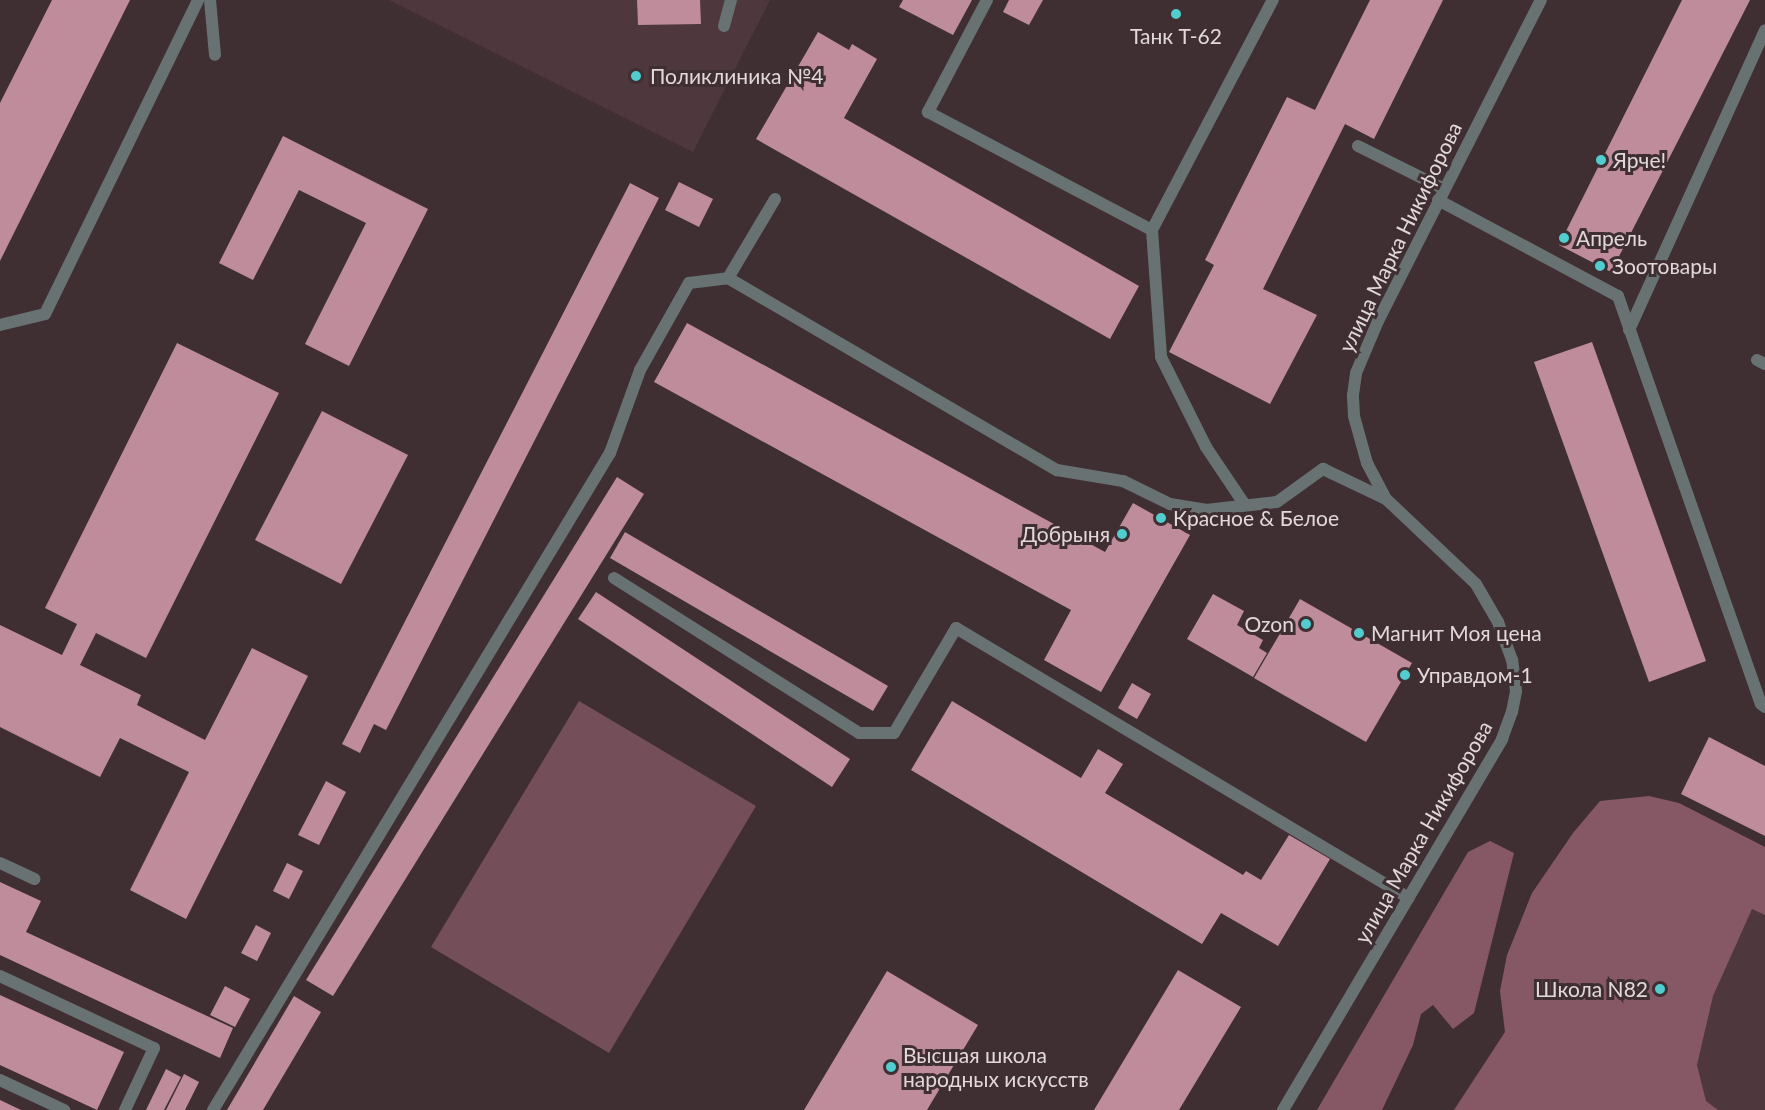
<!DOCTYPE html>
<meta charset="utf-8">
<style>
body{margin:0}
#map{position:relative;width:1765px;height:1110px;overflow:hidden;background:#3f2f33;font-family:Lato,sans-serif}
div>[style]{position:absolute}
.built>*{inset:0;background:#4e373d}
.green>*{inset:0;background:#744e59}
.forest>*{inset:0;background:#865866}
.building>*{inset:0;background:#be8c9a}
.service>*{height:12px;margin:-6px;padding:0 6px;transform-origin:6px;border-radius:6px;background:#697272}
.minor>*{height:12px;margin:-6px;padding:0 6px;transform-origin:6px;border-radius:6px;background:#697272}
.dots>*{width:16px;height:16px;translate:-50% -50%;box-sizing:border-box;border:3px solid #3f2f33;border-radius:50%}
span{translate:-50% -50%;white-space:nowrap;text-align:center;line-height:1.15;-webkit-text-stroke:6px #3f2f33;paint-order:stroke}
.poi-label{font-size:21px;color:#e2d8da}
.left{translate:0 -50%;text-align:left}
.right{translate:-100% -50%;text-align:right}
.street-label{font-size:21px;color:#e2d8da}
</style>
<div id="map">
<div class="built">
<i style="clip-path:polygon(389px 0,770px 0,693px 152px)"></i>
<i style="clip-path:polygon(1765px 867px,1765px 1110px,1477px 1110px)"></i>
</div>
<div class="green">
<i style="clip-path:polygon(579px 701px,756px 806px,609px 1053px,431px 947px)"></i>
</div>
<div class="forest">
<i style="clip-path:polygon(1649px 796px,1679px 803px,1765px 847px,1765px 915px,1752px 909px,1713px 996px,1697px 1065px,1706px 1101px,1718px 1110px,1454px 1110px,1505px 1032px,1500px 991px,1507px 955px,1532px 893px,1573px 833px,1600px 801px)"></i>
<i style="clip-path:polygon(1490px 841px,1514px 853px,1474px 1013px,1453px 1029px,1433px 1005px,1421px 1014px,1413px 1045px,1382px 1110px,1317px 1110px,1468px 852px)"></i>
</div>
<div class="building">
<i style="clip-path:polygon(52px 0,130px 0,0 261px,0 103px)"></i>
<i style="clip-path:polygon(637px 0,700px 0,701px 24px,638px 25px)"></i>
<i style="clip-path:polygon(903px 0,972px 0,953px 35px,899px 7px)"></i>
<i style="clip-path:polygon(1009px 0,1043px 0,1029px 25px,1003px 12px)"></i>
<i style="clip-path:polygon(1370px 0,1443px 0,1374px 139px,1345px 124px,1263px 289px,1317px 315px,1270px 404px,1169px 352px,1214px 265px,1205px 260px,1287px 97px,1315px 110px)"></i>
<i style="clip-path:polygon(1682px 0,1750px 0,1611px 272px,1559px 245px)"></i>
<i style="clip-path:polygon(818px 32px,849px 50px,852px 44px,877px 59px,844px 118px,1139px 286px,1110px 339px,756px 139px)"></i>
<i style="clip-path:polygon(283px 136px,428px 209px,349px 366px,305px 344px,366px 223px,299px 190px,253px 280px,219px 263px)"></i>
<i style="clip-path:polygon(679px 182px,713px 199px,699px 227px,665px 210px)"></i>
<i style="clip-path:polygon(630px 183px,659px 198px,386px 730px,374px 724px,360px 753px,342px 744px)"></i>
<i style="clip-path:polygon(687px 323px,1105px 552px,1133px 503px,1190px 535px,1101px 692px,1044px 660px,1071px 610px,654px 382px)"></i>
<i style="clip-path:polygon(1592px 342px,1706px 661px,1649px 682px,1534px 362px)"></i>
<i style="clip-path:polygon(177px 343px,279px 393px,146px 658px,96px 633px,80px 665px,141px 695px,137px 705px,205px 740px,252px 648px,308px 676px,186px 919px,130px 890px,189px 772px,120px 738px,100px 777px,0 727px,0 625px,62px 655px,77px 624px,45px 608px)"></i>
<i style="clip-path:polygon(322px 411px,408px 455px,341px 584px,255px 540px)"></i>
<i style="clip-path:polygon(617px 477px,644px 494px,333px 996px,306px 980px)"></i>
<i style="clip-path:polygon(625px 532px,888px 686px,873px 711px,610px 558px)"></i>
<i style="clip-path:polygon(596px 592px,850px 759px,832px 787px,578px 619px)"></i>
<i style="clip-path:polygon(1213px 594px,1244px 611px,1237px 625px,1263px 640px,1259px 648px,1267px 653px,1253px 677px,1187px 639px)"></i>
<i style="clip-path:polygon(1300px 599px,1412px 663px,1366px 742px,1254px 678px)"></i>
<i style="clip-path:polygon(1132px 683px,1151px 694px,1137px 719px,1118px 708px)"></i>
<i style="clip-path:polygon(952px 701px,1081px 778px,1098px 749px,1123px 764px,1105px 793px,1243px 875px,1246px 871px,1261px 880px,1289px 835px,1330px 859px,1278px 946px,1221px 913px,1202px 944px,911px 770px)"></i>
<i style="clip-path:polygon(1709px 737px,1765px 766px,1765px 836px,1681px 794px)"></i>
<i style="clip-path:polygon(326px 781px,346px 792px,319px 845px,298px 835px)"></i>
<i style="clip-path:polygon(287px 863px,303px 871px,289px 899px,273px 891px)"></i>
<i style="clip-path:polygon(0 882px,41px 901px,26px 932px,233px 1028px,220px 1058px,0 955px)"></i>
<i style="clip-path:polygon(256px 925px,271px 933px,257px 961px,241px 953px)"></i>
<i style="clip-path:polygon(1178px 970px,1241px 1007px,1179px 1110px,1094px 1110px)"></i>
<i style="clip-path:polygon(887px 971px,978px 1025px,927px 1110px,804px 1110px)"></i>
<i style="clip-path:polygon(225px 986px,250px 999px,235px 1027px,210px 1015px)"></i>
<i style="clip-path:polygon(0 995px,124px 1052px,97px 1110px,0 1065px)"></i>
<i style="clip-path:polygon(294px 996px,321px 1012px,263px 1110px,227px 1110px)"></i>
<i style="clip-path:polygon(166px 1069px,181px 1077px,164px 1110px,146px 1110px)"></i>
<i style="clip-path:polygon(184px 1074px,199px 1082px,185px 1110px,166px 1110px)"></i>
<i style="clip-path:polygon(0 1100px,21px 1110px,0 1110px)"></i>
</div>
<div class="service">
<i style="left:210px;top:0;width:55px;rotate:84.8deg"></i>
<i style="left:987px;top:0;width:127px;rotate:117.8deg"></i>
<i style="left:928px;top:112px;width:253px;rotate:27.8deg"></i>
<i style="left:1152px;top:230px;width:260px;rotate:-62.3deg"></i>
<i style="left:724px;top:26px;width:27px;rotate:-75deg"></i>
<i style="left:1358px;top:146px;width:96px;rotate:26.6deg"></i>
<i style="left:775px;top:199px;width:92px;rotate:120.7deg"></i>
<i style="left:728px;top:278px;width:381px;rotate:30.3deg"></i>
<i style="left:1057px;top:470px;width:67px;rotate:9.5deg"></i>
<i style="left:1123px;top:481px;width:52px;rotate:26.1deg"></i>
<i style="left:1170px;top:504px;width:36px;rotate:9deg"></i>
<i style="left:1206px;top:510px;width:71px;rotate:-6.4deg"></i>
<i style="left:1277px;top:502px;width:57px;rotate:-35.7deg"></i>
<i style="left:1323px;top:469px;width:70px;rotate:25.5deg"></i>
<i style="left:1438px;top:200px;width:204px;rotate:28.1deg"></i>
<i style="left:1618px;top:296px;width:432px;rotate:70.7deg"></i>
<i style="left:1761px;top:704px;width:5px;rotate:37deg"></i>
<i style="left:1152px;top:230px;width:127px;rotate:85.9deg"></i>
<i style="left:1161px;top:357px;width:101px;rotate:63.4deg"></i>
<i style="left:1206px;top:447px;width:70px;rotate:56.1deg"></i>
<i style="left:0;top:325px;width:46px;rotate:-13.7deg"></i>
<i style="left:45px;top:314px;width:349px;rotate:-64deg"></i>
<i style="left:1629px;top:330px;width:329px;rotate:-65.6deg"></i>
<i style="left:1757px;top:360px;width:9px;rotate:27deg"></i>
<i style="left:614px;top:578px;width:290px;rotate:32.3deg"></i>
<i style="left:859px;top:733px;width:35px"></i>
<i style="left:894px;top:733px;width:122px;rotate:-59.4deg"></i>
<i style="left:956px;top:628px;width:527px;rotate:30.8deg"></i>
<i style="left:0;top:863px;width:38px;rotate:25deg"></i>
<i style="left:0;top:976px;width:170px;rotate:25.1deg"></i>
<i style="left:154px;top:1048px;width:68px;rotate:115.1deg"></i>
<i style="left:0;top:1080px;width:71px;rotate:25.1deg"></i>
<i style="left:213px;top:1110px;width:768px;rotate:-58.86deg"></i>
<i style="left:610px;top:453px;width:88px;rotate:-70.1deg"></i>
<i style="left:640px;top:370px;width:100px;rotate:-60.6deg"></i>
<i style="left:689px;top:283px;width:39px;rotate:-7deg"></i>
</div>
<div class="minor">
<i style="left:1283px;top:1110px;width:431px;rotate:-59.4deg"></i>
<i style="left:1502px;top:739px;width:29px;rotate:-70deg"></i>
<i style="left:1512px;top:712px;width:21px;rotate:-79deg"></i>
<i style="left:1516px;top:691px;width:31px;rotate:-97deg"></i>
<i style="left:1512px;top:660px;width:40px;rotate:-110.2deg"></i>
<i style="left:1498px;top:622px;width:44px;rotate:-120.1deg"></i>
<i style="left:1476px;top:584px;width:124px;rotate:-136.6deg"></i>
<i style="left:1386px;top:499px;width:41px;rotate:-117.8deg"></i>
<i style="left:1367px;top:463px;width:49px;rotate:-105.5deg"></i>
<i style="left:1354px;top:416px;width:21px;rotate:-93deg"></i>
<i style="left:1353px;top:395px;width:22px;rotate:-82deg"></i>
<i style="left:1356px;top:373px;width:56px;rotate:-67.1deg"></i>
<i style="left:1378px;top:321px;width:360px;rotate:-63.1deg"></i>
</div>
<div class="dots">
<i style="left:1176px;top:14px;background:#52cdcf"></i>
<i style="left:636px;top:76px;background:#52cdcf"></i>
<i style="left:1601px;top:160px;background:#52cdcf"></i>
<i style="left:1564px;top:238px;background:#52cdcf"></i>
<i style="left:1600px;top:266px;background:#52cdcf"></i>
<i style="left:1161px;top:518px;background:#52cdcf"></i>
<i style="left:1122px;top:534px;background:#52cdcf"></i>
<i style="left:1306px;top:624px;background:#52cdcf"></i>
<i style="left:1359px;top:633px;background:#52cdcf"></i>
<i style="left:1405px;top:675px;background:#52cdcf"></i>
<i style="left:1660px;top:989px;background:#52cdcf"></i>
<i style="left:891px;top:1067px;background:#52cdcf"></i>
</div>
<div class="poi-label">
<span style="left:1176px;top:36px">Танк Т-62</span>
<span class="left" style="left:650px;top:76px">Поликлиника №4</span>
<span class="left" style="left:1613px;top:160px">Ярче!</span>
<span class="left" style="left:1576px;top:238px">Апрель</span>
<span class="left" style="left:1612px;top:266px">Зоотовары</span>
<span class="left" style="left:1173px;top:518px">Красное &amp; Белое</span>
<span class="right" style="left:1110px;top:534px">Добрыня</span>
<span class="right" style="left:1294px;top:624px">Ozon</span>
<span class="left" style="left:1371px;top:633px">Магнит Моя цена</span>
<span class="left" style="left:1417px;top:675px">Управдом-1</span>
<span class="right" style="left:1648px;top:989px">Школа N82</span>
<span class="left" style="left:903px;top:1067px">Высшая школа<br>народных искусств</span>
</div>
<div class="street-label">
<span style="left:1400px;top:237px;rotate:-64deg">улица Марка Никифорова</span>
<span style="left:1423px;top:832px;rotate:-60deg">улица Марка Никифорова</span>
</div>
</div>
